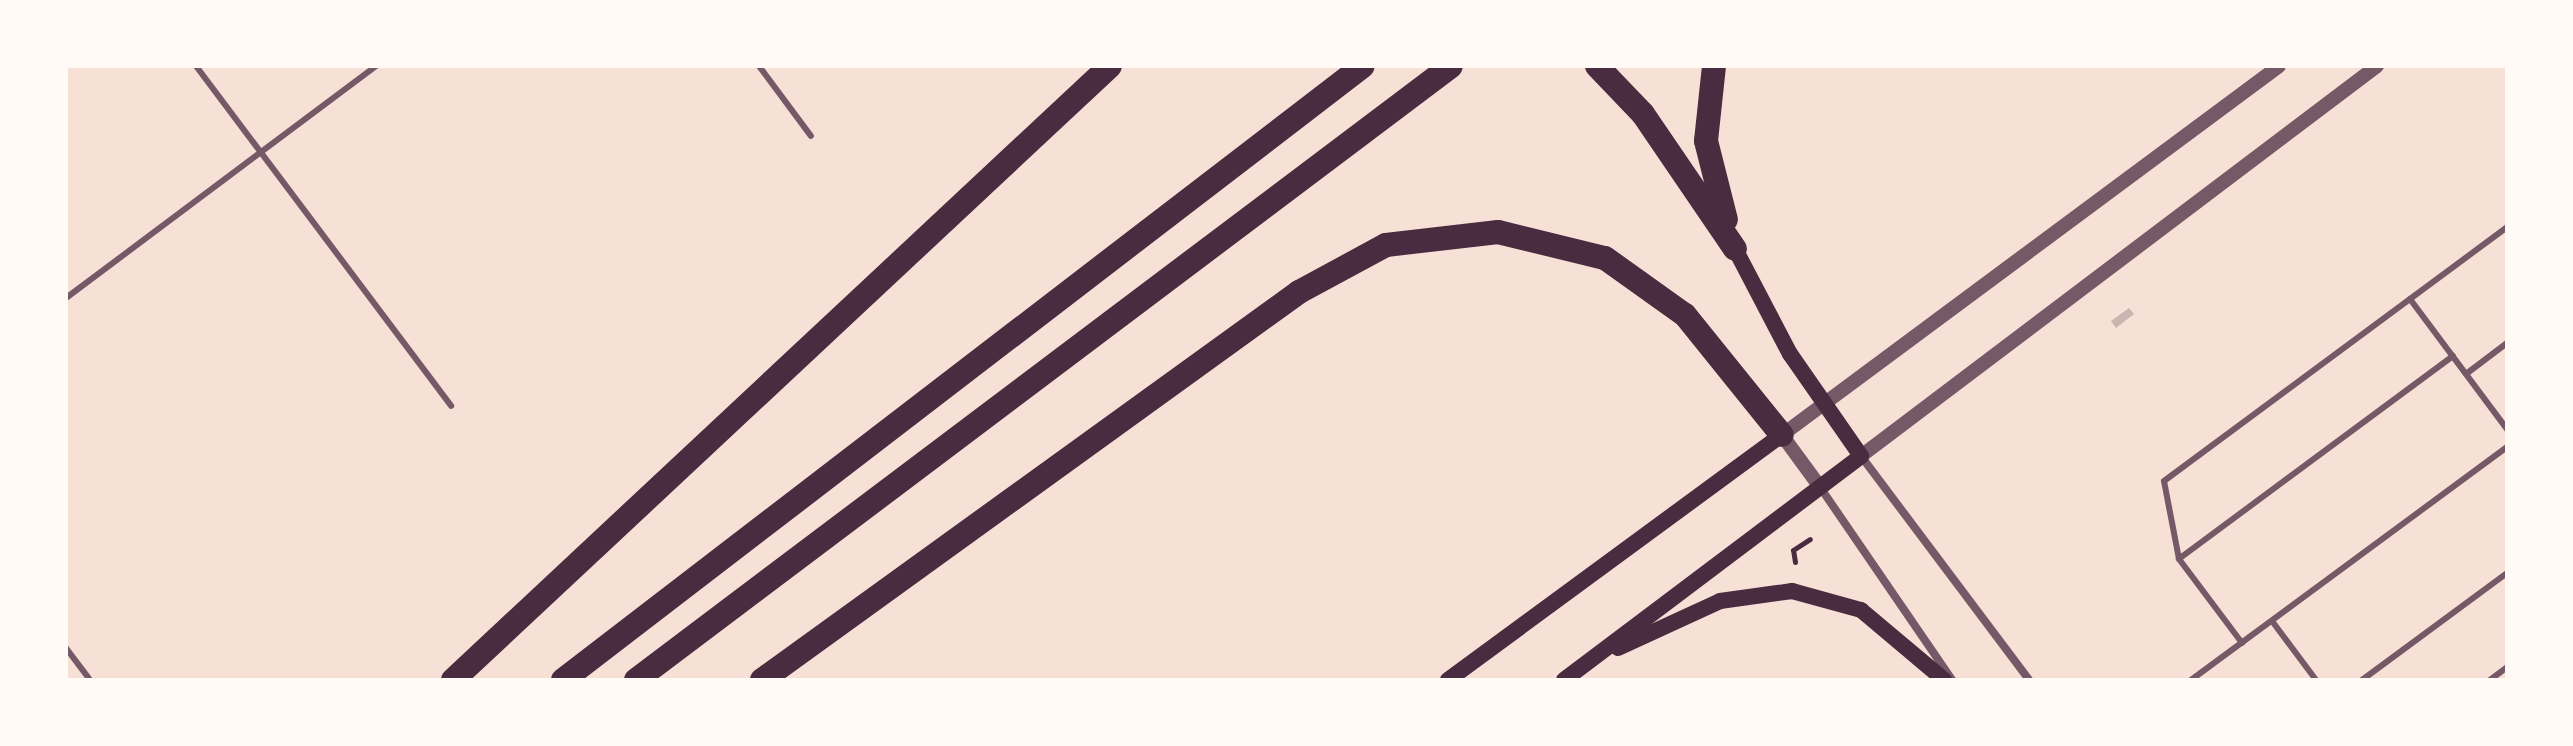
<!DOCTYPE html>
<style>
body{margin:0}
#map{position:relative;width:2573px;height:746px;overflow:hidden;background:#f7e1d7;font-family:"Titillium Web",sans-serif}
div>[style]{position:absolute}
.building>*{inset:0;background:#ccb4b1}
.path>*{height:5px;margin:-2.5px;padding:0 2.5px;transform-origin:2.5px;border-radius:2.5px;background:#4a2c40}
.service>*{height:6px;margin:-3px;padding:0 3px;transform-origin:3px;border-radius:3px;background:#755966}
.minor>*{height:8px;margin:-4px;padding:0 4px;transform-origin:4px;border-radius:4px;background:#755966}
.tertiary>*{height:14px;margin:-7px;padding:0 7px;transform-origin:7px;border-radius:7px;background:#755966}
.secondary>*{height:16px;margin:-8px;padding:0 8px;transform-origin:8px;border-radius:8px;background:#4a2c40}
.motorway>*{height:24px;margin:-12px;padding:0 12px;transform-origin:12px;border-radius:12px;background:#4a2c40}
span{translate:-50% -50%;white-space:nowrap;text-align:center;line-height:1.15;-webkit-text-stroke:8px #fffaf5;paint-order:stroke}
.frame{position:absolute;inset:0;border:68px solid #fffaf5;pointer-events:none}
</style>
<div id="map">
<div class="building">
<i style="clip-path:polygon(2129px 308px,2134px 314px,2116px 328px,2111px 321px)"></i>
</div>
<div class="path">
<i style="left:1795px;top:562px;width:12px;rotate:-99deg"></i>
<i style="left:1793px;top:550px;width:20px;rotate:-33deg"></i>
</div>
<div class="service">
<i style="left:196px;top:66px;width:425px;rotate:53.1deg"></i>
<i style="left:759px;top:66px;width:87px;rotate:53.4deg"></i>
<i style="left:66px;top:298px;width:387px;rotate:-36.8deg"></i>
<i style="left:2410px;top:299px;width:162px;rotate:53.3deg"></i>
<i style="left:2453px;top:356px;width:341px;rotate:143.5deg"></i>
<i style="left:2179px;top:559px;width:79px;rotate:-100.9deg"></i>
<i style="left:2164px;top:481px;width:427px;rotate:-36.5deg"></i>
<i style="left:2466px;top:374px;width:51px;rotate:-37.1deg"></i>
<i style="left:2179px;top:559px;width:105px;rotate:53.1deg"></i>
<i style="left:2272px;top:621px;width:74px;rotate:53.3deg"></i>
<i style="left:66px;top:648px;width:38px;rotate:53deg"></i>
<i style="left:2191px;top:680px;width:393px;rotate:-36.4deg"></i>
<i style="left:2362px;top:680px;width:180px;rotate:-36.4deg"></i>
<i style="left:2490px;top:680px;width:21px;rotate:-37deg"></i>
</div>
<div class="minor">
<i style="left:1861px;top:456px;width:280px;rotate:53.1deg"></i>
<i style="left:1820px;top:487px;width:234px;rotate:55.6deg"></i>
</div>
<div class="tertiary">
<i style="left:1861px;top:456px;width:647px;rotate:-37.08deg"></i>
<i style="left:1820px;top:487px;width:64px;rotate:-126.2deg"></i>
<i style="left:1782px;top:435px;width:619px;rotate:-36.59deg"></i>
</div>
<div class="secondary">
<i style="left:1618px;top:648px;width:112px;rotate:-24.7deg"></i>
<i style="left:1720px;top:601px;width:73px;rotate:-7.9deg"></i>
<i style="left:1792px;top:591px;width:72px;rotate:15.4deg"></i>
<i style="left:1861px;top:610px;width:109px;rotate:40.1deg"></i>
<i style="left:1448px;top:680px;width:414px;rotate:-36.3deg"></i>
<i style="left:1564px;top:680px;width:372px;rotate:-37deg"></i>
<i style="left:1861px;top:456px;width:124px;rotate:-124.8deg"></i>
<i style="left:1790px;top:354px;width:119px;rotate:-117.6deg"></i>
</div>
<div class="motorway">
<i style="left:1597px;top:66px;width:66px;rotate:46.2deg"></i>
<i style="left:1643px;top:114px;width:163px;rotate:55.7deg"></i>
<i style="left:1714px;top:66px;width:75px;rotate:96.1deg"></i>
<i style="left:1706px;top:141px;width:81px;rotate:75.8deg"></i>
<i style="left:453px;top:680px;width:899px;rotate:-43.06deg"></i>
<i style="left:563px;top:680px;width:1008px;rotate:-37.51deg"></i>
<i style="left:636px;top:680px;width:1020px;rotate:-36.99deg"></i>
<i style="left:762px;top:680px;width:663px;rotate:-35.85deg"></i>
<i style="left:1299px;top:292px;width:99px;rotate:-28.4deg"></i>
<i style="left:1386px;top:245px;width:113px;rotate:-6.6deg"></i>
<i style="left:1498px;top:232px;width:110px;rotate:13.7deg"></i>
<i style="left:1605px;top:258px;width:98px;rotate:35.5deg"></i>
<i style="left:1685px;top:315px;width:154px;rotate:51.1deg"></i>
</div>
<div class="frame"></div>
</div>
